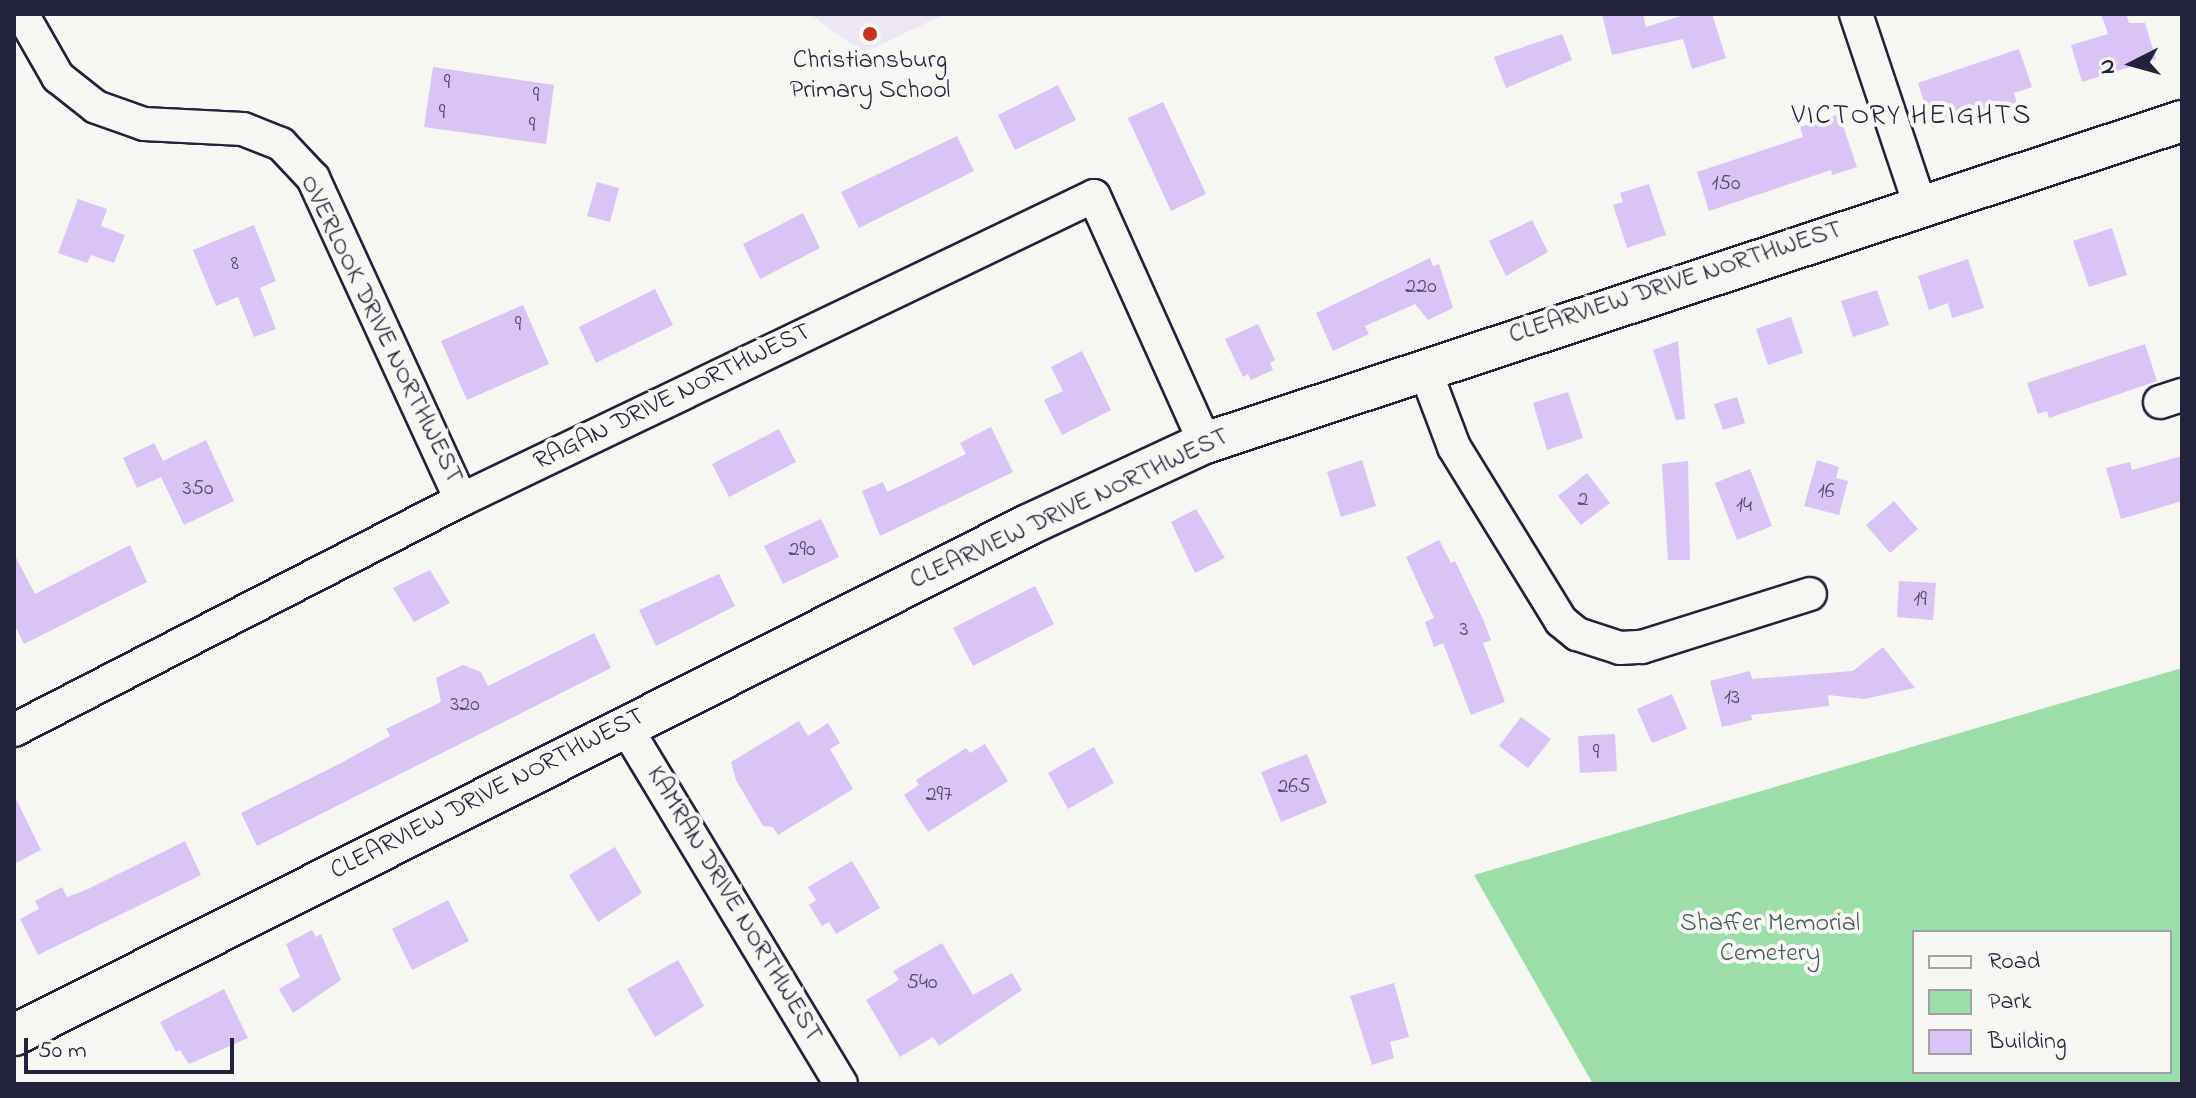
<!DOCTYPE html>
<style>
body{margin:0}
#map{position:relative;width:2196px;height:1098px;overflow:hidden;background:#f6f6f2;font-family:"Indie Flower",sans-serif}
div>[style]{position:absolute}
.built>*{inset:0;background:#ede7f3}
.green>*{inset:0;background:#9bdea9}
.building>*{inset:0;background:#d9c4f5}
.roads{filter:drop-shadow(2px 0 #22223b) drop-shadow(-2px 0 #22223b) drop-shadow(0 2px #22223b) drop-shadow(0 -2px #22223b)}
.minor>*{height:32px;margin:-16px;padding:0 16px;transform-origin:16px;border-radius:16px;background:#f6f6f2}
.tertiary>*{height:40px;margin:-20px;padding:0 20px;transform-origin:20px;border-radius:20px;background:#f6f6f2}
.dots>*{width:22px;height:22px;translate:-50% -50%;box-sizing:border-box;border:4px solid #f6f6f2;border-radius:50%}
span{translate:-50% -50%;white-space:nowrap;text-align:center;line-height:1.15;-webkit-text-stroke:8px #f6f6f2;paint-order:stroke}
.number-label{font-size:22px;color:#504a6a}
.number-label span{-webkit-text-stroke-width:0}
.poi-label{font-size:26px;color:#22223b}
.street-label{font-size:26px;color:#22223b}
.park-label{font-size:26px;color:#465a5c}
.neighbourhood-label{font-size:28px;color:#22223b;letter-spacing:2px}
.frame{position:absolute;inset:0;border:16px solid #22223b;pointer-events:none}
.legend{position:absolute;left:1912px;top:930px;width:260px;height:144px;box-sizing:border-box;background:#f6f6f2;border:2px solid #a1a1a9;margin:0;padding:10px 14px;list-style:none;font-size:24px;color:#22223b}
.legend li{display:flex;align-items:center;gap:16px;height:40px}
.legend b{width:40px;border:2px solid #a1a1a9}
.north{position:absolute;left:2092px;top:24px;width:80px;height:80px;-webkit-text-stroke:6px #f6f6f2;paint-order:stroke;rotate:264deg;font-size:22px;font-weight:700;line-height:32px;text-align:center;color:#22223b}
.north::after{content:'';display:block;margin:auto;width:28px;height:36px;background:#22223b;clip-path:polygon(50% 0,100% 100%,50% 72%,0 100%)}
.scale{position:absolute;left:24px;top:1038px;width:210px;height:36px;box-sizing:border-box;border:4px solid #22223b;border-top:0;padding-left:10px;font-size:24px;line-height:28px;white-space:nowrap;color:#22223b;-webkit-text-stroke:6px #f6f6f2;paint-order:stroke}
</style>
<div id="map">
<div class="built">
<i style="clip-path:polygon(810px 14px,945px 14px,863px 53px)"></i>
</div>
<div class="green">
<i style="clip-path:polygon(evenodd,2182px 668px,2182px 1084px,1593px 1084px,1474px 875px,2182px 668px,1914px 932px,2170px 932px,2170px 1072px,1914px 1072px,1914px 932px)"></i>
</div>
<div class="building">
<i style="clip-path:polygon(1602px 14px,1643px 14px,1646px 27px,1687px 14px,1712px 14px,1726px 58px,1692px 69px,1683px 39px,1612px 55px)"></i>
<i style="clip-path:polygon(2101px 14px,2126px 14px,2129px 23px,2145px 23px,2156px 59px,2082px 82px,2071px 45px,2108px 34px)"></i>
<i style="clip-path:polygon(1562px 34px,1572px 60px,1506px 88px,1494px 57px)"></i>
<i style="clip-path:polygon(2019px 49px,2032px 87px,2014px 93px,2017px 103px,1932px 127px,1918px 83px)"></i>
<i style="clip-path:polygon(433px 67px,554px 85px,546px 144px,424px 127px)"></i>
<i style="clip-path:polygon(1058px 85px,1076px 120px,1015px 150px,998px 115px)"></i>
<i style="clip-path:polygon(1163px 102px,1206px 194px,1171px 211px,1128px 118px)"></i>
<i style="clip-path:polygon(1839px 114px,1857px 167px,1832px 175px,1831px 170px,1709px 211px,1697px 172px,1803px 137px,1800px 127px)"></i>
<i style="clip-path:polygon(957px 136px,974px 171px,859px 228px,841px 192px)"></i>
<i style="clip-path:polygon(597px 182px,619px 188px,610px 222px,587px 216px)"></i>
<i style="clip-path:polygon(1649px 184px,1666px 235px,1627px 248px,1613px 205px,1623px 202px,1620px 193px)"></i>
<i style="clip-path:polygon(78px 199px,107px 209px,101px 226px,125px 235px,114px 263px,91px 255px,87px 263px,58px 253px)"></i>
<i style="clip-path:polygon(803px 213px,820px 248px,760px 279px,743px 244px)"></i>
<i style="clip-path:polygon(1532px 220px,1548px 252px,1506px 276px,1489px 241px)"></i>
<i style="clip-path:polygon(254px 225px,276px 281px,260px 288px,276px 329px,254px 337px,238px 297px,216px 306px,193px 250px)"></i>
<i style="clip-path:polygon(2112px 228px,2127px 275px,2089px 287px,2073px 241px)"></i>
<i style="clip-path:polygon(1430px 258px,1433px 266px,1439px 264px,1453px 308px,1428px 320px,1415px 304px,1365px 326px,1369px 334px,1333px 351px,1316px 313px)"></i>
<i style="clip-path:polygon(1968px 259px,1984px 308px,1952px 318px,1948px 303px,1929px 310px,1918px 276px)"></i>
<i style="clip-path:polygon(655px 289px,673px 325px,596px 363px,579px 327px)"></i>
<i style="clip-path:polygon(1877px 290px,1889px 325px,1853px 337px,1841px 301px)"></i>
<i style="clip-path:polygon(523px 305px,549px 364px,467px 400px,441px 341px)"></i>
<i style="clip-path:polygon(1791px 317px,1803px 353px,1768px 365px,1756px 329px)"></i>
<i style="clip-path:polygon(1258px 324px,1275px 360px,1270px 363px,1273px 370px,1251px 380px,1248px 374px,1243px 377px,1225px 339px)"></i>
<i style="clip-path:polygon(1678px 341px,1685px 419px,1676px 420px,1653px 350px)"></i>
<i style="clip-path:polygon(2145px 344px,2157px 381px,2049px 418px,2047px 411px,2038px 414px,2027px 383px)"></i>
<i style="clip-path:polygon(1082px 351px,1111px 410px,1062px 435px,1044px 400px,1063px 391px,1051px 367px)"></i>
<i style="clip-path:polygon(1568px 392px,1583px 438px,1547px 450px,1533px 403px)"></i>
<i style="clip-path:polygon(1737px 397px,1745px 423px,1723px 430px,1714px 404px)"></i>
<i style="clip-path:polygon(991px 427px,1013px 472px,880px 536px,862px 491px,883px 482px,887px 492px,913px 480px,966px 454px,960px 443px)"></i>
<i style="clip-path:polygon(779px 429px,796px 462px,729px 497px,712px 464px)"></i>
<i style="clip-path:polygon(206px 440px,234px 501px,184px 525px,161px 477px,137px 488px,123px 458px,154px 443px,163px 461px)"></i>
<i style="clip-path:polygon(2182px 456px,2182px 501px,2121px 519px,2106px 468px,2130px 462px,2132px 470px)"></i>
<i style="clip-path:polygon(1362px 460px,1376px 506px,1341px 517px,1327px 472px)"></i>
<i style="clip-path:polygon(1817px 460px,1839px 467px,1836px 478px,1848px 481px,1839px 515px,1804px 506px)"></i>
<i style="clip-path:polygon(1688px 461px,1690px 560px,1668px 560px,1662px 464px)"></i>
<i style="clip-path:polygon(1750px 469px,1772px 526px,1737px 540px,1715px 483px)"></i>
<i style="clip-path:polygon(1587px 473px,1610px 503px,1581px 525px,1558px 496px)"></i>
<i style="clip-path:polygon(1894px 501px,1918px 529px,1890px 553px,1866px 525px)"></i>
<i style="clip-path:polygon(1196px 509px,1225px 558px,1195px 573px,1171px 522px)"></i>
<i style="clip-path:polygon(821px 519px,839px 557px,783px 584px,764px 546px)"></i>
<i style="clip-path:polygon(1439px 540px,1451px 563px,1455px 561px,1483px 619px,1491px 640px,1483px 643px,1505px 702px,1471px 715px,1443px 643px,1434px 647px,1425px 622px,1434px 618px,1406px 557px)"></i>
<i style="clip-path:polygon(130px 545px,147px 582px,24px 644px,14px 624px,14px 554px,35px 594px)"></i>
<i style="clip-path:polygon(430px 570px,450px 603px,414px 622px,393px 588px)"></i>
<i style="clip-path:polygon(719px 574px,735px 606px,656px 646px,639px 610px)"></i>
<i style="clip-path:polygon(1899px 581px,1936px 583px,1933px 620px,1897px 617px)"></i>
<i style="clip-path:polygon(1035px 586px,1054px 624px,973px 666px,953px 628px)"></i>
<i style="clip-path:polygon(594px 633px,611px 668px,257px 846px,241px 813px,341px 763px,390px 736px,386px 729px,441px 702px,436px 678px,463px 665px,481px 672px,488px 686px)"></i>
<i style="clip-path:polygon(1883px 647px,1915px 688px,1864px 699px,1828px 695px,1829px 706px,1751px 715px,1752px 720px,1722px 727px,1710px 681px,1750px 671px,1752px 679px,1853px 671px)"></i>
<i style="clip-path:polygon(1672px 694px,1687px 729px,1652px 743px,1637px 709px)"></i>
<i style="clip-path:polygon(1521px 717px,1551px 739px,1528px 768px,1499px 746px)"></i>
<i style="clip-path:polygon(799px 721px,808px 736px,828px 723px,840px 743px,830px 749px,853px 789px,778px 835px,773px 827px,763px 826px,736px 780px,731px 762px)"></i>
<i style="clip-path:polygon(1615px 734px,1617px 771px,1580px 773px,1578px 736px)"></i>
<i style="clip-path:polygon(985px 744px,1008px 781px,928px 832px,904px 795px,919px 785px,916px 780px,966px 748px,970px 753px)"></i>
<i style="clip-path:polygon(1094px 747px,1114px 783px,1068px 809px,1048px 773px)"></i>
<i style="clip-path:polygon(1307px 754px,1327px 803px,1281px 822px,1261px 772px)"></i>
<i style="clip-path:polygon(14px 795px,41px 850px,14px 864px)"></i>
<i style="clip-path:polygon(185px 841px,201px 875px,38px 955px,20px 919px,39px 909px,35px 901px,62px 887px,67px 897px,86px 890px)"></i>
<i style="clip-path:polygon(615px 847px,642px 893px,598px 922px,569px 875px)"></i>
<i style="clip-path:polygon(852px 861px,880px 908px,836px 934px,829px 922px,822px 926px,809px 905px,816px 900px,808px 887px)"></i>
<i style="clip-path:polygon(448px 900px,469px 941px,412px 970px,392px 929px)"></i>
<i style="clip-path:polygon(312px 930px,316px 937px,321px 934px,341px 980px,293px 1013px,279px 989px,300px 977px,286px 944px)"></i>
<i style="clip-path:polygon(942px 943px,973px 995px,1012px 973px,1022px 990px,939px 1046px,933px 1037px,900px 1057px,866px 1000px,899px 980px,893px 971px)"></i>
<i style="clip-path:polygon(678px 960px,704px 1006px,655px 1037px,627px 989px)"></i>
<i style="clip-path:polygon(1394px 983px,1409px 1037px,1390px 1042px,1394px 1058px,1372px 1065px,1350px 996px)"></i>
<i style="clip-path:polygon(224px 989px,248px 1038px,189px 1064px,180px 1050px,176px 1052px,160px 1022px)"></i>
</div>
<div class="roads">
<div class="minor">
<i style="left:22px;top:14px;width:73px;rotate:60.3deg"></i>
<i style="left:58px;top:77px;width:48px;rotate:38.3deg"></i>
<i style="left:96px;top:107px;width:51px;rotate:19.5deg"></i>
<i style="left:144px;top:124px;width:99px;rotate:2.9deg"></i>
<i style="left:243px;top:129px;width:41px;rotate:21.5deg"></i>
<i style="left:281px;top:144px;width:47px;rotate:46.7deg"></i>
<i style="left:313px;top:178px;width:354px;rotate:65.3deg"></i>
<i style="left:1856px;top:14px;width:201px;rotate:71.5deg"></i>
<i style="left:1424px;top:367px;width:85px;rotate:69.4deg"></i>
<i style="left:1454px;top:447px;width:204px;rotate:58.4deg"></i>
<i style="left:1561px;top:621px;width:21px;rotate:39deg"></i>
<i style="left:1577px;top:634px;width:45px;rotate:18deg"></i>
<i style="left:1620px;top:648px;width:22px;rotate:-3deg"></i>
<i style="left:1642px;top:647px;width:176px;rotate:-17.5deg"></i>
<i style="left:2160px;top:402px;width:23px;rotate:-18deg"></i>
<i style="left:625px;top:726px;width:418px;rotate:58.9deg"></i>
<i style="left:14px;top:730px;width:503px;rotate:-27.23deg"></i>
<i style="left:461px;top:500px;width:702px;rotate:-25.65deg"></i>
<i style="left:1094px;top:196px;width:271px;rotate:65.8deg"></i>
</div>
<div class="tertiary">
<i style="left:14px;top:1035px;width:1135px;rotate:-26.7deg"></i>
<i style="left:1028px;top:525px;width:195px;rotate:-24.9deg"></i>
<i style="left:1205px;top:443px;width:1029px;rotate:-18.24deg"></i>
</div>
</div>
<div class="dots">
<i style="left:870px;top:34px;background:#c8321e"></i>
</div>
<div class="number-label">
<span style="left:447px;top:84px">9</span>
<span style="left:536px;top:97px">9</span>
<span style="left:442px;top:114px">9</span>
<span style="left:532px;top:127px">9</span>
<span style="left:1726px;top:185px">150</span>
<span style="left:235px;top:265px">8</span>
<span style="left:1421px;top:288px">220</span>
<span style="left:518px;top:326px">9</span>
<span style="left:198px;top:490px">350</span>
<span style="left:1826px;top:493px">16</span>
<span style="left:1583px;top:501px">2</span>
<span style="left:1744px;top:507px">14</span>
<span style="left:802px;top:551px">290</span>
<span style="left:1920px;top:601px">19</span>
<span style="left:1464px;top:631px">3</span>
<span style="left:1732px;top:699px">13</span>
<span style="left:465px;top:706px">320</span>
<span style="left:1596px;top:754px">9</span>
<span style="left:1294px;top:788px">265</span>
<span style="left:939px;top:796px">297</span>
<span style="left:922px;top:984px">540</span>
</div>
<div class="poi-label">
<span style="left:870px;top:77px">Christiansburg<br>Primary School</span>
</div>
<div class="street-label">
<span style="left:1676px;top:284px;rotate:-18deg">CLEARVIEW DRIVE NORTHWEST</span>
<span style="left:380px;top:330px;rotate:64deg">OVERLOOK DRIVE NORTHWEST</span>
<span style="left:673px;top:398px;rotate:-26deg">RAGAN DRIVE NORTHWEST</span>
<span style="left:1070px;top:510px;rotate:-25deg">CLEARVIEW DRIVE NORTHWEST</span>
<span style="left:488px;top:795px;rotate:-27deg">CLEARVIEW DRIVE NORTHWEST</span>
<span style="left:733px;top:905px;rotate:59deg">KAMRAN DRIVE NORTHWEST</span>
</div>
<div class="park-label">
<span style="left:1770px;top:940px">Shaffer Memorial<br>Cemetery</span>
</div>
<div class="neighbourhood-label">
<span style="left:1912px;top:117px">VICTORY HEIGHTS</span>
</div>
<div class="frame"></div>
<ul class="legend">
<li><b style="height:10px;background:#f6f6f2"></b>Road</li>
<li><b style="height:22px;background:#9bdea9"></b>Park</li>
<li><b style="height:22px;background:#d9c4f5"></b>Building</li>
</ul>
<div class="north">N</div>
<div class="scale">50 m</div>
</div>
